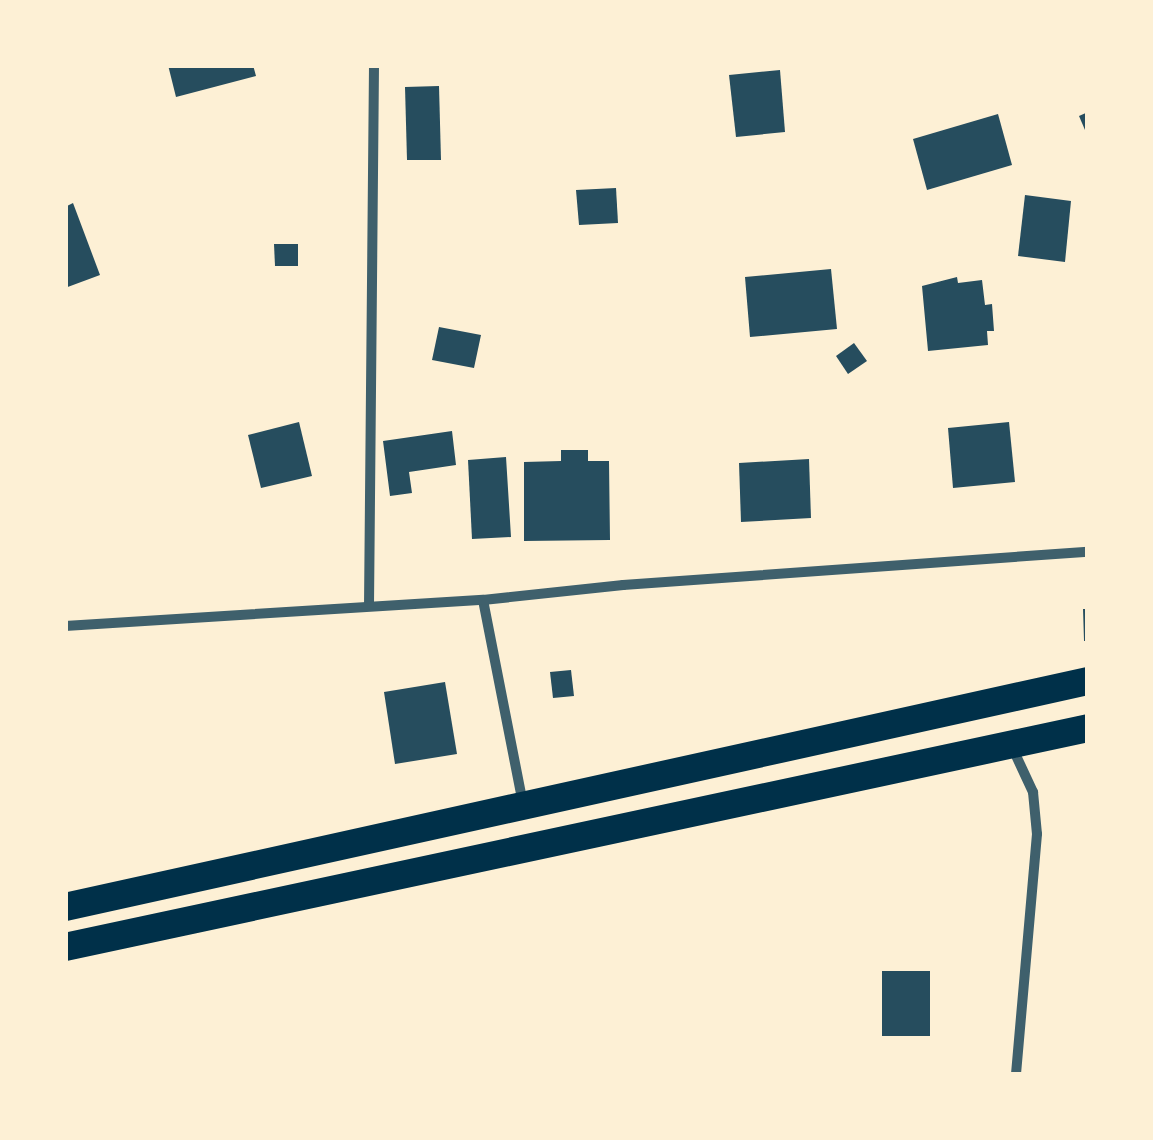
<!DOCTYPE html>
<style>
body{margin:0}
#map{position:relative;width:1153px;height:1140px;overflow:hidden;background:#fdf0d5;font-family:"PT Sans",sans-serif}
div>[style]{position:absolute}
.building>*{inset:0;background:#264d5e}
.minor>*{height:10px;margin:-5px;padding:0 5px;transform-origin:5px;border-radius:5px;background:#3f606c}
.trunk>*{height:28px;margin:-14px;padding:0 14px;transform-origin:14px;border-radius:14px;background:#003049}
span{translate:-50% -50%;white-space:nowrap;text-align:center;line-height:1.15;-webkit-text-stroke:8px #fdf0d5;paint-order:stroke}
.frame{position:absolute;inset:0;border:68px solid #fdf0d5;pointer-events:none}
</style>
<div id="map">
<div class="building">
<i style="clip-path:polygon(168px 65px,253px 65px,256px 76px,176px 97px)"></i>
<i style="clip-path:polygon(780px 70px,785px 132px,736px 137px,729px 75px)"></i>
<i style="clip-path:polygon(439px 86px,441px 160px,407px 160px,405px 87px)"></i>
<i style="clip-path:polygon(1088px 112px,1088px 137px,1079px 116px)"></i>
<i style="clip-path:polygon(998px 114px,1012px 165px,927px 190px,913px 139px)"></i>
<i style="clip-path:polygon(616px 188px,618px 223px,579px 225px,576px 190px)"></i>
<i style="clip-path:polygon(1025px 195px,1071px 201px,1065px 262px,1018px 256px)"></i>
<i style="clip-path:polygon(73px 203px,100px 275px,65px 288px,65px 207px)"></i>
<i style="clip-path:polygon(274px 244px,298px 244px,298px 266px,275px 266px)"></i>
<i style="clip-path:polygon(831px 269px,837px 329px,750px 337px,745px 277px)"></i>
<i style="clip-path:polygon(957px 277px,958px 283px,982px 280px,985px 305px,992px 304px,994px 331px,987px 331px,988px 345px,928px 351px,922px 286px)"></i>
<i style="clip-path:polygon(439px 327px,481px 335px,474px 368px,432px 360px)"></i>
<i style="clip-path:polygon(854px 343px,867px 361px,848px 374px,836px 356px)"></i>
<i style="clip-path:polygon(299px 422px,312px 476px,261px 488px,248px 435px)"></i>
<i style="clip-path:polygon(1009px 422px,1015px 482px,953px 488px,948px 428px)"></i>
<i style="clip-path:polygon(452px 431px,456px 465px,409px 472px,412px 493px,390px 496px,383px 441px)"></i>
<i style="clip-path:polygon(561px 450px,588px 450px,588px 461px,609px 461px,610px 540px,524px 541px,524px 462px,561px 461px)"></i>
<i style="clip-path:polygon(506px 457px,511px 537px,472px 539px,468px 460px)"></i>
<i style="clip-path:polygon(809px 459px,811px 518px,741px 522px,739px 463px)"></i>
<i style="clip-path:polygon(1083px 609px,1088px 609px,1088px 641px,1084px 641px)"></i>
<i style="clip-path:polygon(571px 670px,574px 696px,553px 698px,550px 672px)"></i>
<i style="clip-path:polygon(445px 682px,457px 754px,395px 764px,384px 692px)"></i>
<i style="clip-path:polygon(882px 971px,930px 971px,930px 1036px,882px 1036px)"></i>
</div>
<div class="minor">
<i style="left:483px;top:600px;width:207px;rotate:78.9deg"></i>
<i style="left:369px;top:606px;width:541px;rotate:-89.47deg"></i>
<i style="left:65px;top:626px;width:419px;rotate:-3.6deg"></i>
<i style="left:483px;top:600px;width:141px;rotate:-6.1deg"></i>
<i style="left:623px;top:585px;width:466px;rotate:-4.1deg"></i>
<i style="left:1012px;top:747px;width:50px;rotate:65deg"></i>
<i style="left:1033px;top:792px;width:42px;rotate:84.6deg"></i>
<i style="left:1037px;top:834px;width:242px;rotate:95deg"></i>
</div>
<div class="trunk">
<i style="left:65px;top:907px;width:1048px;rotate:-12.46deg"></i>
<i style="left:65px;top:947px;width:1046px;rotate:-12.08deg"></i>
</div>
<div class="frame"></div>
</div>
